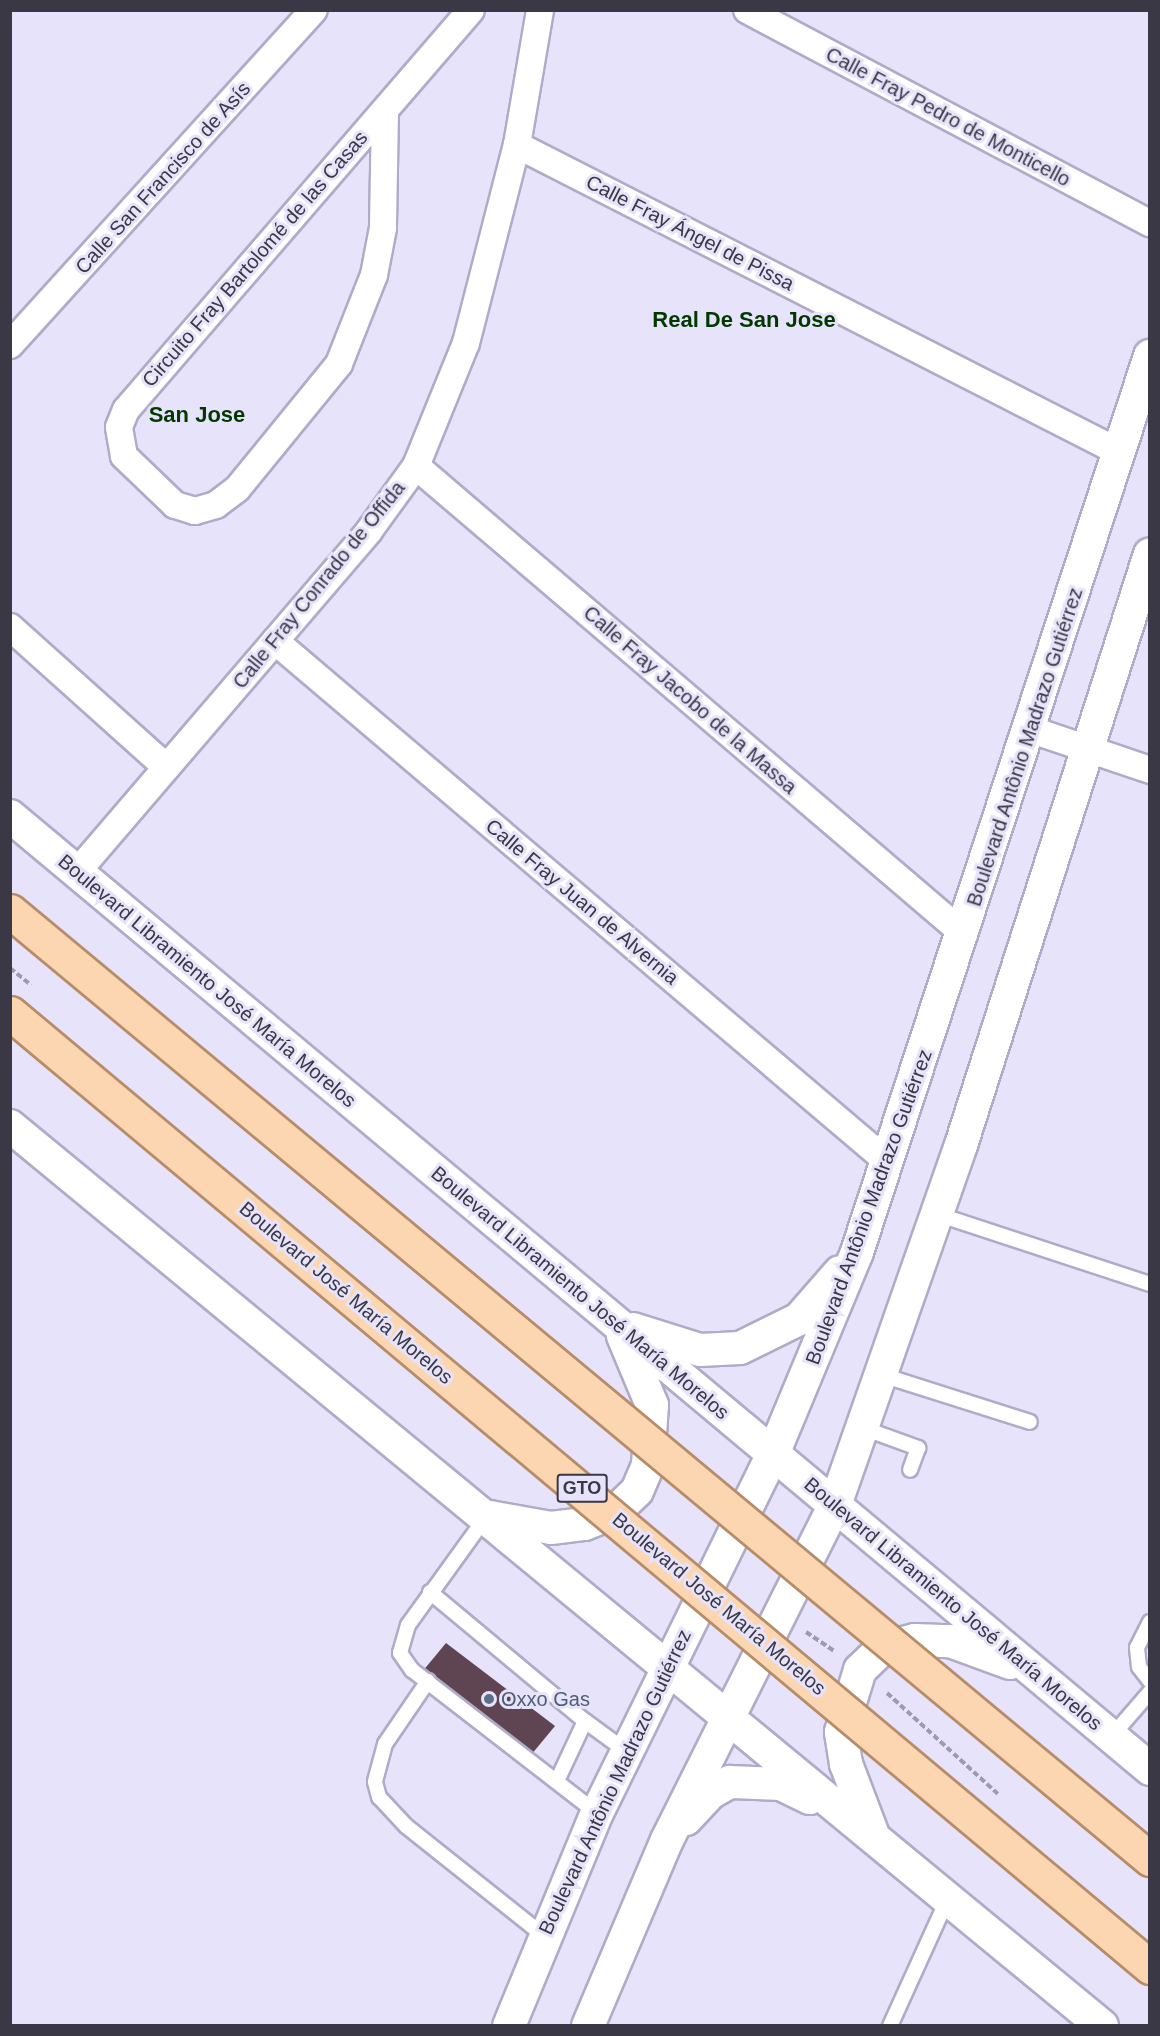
<!DOCTYPE html>
<meta charset="utf-8">
<style>
body{margin:0}
#map{position:relative;width:1160px;height:2036px;overflow:hidden;background:#e6e3fb;font-family:Arial,sans-serif}
div>[style]{position:absolute}
.building>*{inset:0;background:#5f4551}
.path>*{height:4px;margin-top:-2px;transform-origin:0;background:repeating-linear-gradient(90deg,#9d9bad 0 6px,transparent 0 9px)}
.roads{filter:drop-shadow(2px 0 #afabc8) drop-shadow(-2px 0 #afabc8) drop-shadow(0 2px #afabc8) drop-shadow(0 -2px #afabc8)}
.service>*{height:14px;margin:-7px;padding:0 7px;transform-origin:7px;border-radius:7px;background:#fff}
.minor>*{height:26px;margin:-13px;padding:0 13px;transform-origin:13px;border-radius:13px;background:#fff}
.tertiary>*{height:32px;margin:-16px;padding:0 16px;transform-origin:16px;border-radius:16px;background:#fff}
.bridges{filter:drop-shadow(2px 0 #b78c69) drop-shadow(-2px 0 #b78c69) drop-shadow(0 2px #b78c69) drop-shadow(0 -2px #b78c69)}
.primary-bridge>*{height:33px;margin:-16.5px;padding:0 16.5px;transform-origin:16.5px;border-radius:16.5px;background:#fcd5b1}
.dots>*{width:16px;height:16px;translate:-50% -50%;box-sizing:border-box;border:3px solid #e6e3fb;border-radius:50%}
span{translate:-50% -50%;white-space:nowrap;text-align:center;line-height:1.15;-webkit-text-stroke:6px #e6e3fb;paint-order:stroke}
.shield-label span{padding:2px 4px;background:#e6e3fb;border:2px solid;border-radius:4px;-webkit-text-stroke-width:0}
.shield-label{font-size:18px;color:#3a3844;font-weight:700}
.street-label{font-size:20px;color:#3a3844}
.service-label{font-size:20px;color:#4e5e75}
.left{translate:0 -50%;text-align:left}
.quarter-label{font-size:22px;color:#023800;font-weight:700}
.frame{position:absolute;inset:0;border:12px solid #3a3844;pointer-events:none}
</style>
<div id="map">
<div class="building">
<i style="clip-path:polygon(446px 1643px,555px 1726px,531px 1755px,422px 1672px)"></i>
</div>
<div class="path">
<i style="left:10px;top:968px;width:27px;rotate:39deg"></i>
<i style="left:806px;top:1632px;width:34px;rotate:34deg"></i>
<i style="left:887px;top:1693px;width:151px;rotate:42.3deg"></i>
</div>
<div class="roads">
<div class="service">
<i style="left:937px;top:1214px;width:224px;rotate:18.2deg"></i>
<i style="left:882px;top:1375px;width:155px;rotate:17.6deg"></i>
<i style="left:863px;top:1428px;width:59px;rotate:20deg"></i>
<i style="left:918px;top:1448px;width:23px;rotate:110deg"></i>
<i style="left:486px;top:1517px;width:133px;rotate:125.8deg"></i>
<i style="left:408px;top:1625px;width:29px;rotate:106deg"></i>
<i style="left:400px;top:1653px;width:21px;rotate:55deg"></i>
<i style="left:412px;top:1670px;width:234px;rotate:37.7deg"></i>
<i style="left:430px;top:1592px;width:202px;rotate:39.8deg"></i>
<i style="left:585px;top:1721px;width:66px;rotate:115deg"></i>
<i style="left:1150px;top:1622px;width:29px;rotate:117deg"></i>
<i style="left:1137px;top:1648px;width:19px;rotate:84deg"></i>
<i style="left:1139px;top:1667px;width:18px;rotate:52deg"></i>
<i style="left:428px;top:1681px;width:76px;rotate:124.3deg"></i>
<i style="left:385px;top:1744px;width:39px;rotate:105deg"></i>
<i style="left:375px;top:1782px;width:16px;rotate:75deg"></i>
<i style="left:379px;top:1797px;width:40px;rotate:47deg"></i>
<i style="left:406px;top:1826px;width:175px;rotate:38.5deg"></i>
<i style="left:585px;top:1721px;width:51px;rotate:36.2deg"></i>
<i style="left:1111px;top:1737px;width:60px;rotate:-49.1deg"></i>
<i style="left:890px;top:2026px;width:141px;rotate:-65.6deg"></i>
</div>
<div class="minor">
<i style="left:747px;top:10px;width:456px;rotate:27.9deg"></i>
<i style="left:385px;top:111px;width:117px;rotate:91deg"></i>
<i style="left:383px;top:228px;width:48px;rotate:100.8deg"></i>
<i style="left:374px;top:275px;width:96px;rotate:111.5deg"></i>
<i style="left:339px;top:364px;width:161px;rotate:129.2deg"></i>
<i style="left:237px;top:489px;width:26px;rotate:143deg"></i>
<i style="left:216px;top:505px;width:22px;rotate:164deg"></i>
<i style="left:195px;top:511px;width:21px;rotate:-163deg"></i>
<i style="left:175px;top:505px;width:71px;rotate:-136.1deg"></i>
<i style="left:124px;top:456px;width:29px;rotate:-100deg"></i>
<i style="left:119px;top:427px;width:18px;rotate:-68deg"></i>
<i style="left:126px;top:410px;width:528px;rotate:-49.22deg"></i>
<i style="left:517px;top:145px;width:676px;rotate:27.02deg"></i>
<i style="left:10px;top:345px;width:452px;rotate:-47.8deg"></i>
<i style="left:416px;top:466px;width:721px;rotate:40.5deg"></i>
<i style="left:10px;top:627px;width:210px;rotate:41.9deg"></i>
<i style="left:275px;top:641px;width:804px;rotate:40.36deg"></i>
<i style="left:1032px;top:730px;width:125px;rotate:18.7deg"></i>
<i style="left:77px;top:872px;width:449px;rotate:-49.4deg"></i>
<i style="left:369px;top:531px;width:80px;rotate:-54.1deg"></i>
<i style="left:416px;top:466px;width:133px;rotate:-67.9deg"></i>
<i style="left:466px;top:343px;width:204px;rotate:-75.6deg"></i>
<i style="left:517px;top:145px;width:137px;rotate:-80.3deg"></i>
</div>
<div class="tertiary">
<i style="left:10px;top:816px;width:1486px;rotate:39.89deg"></i>
<i style="left:10px;top:1126px;width:1415px;rotate:39.49deg"></i>
<i style="left:633px;top:1329px;width:70px;rotate:17.4deg"></i>
<i style="left:700px;top:1350px;width:40px;rotate:-2.9deg"></i>
<i style="left:740px;top:1348px;width:66px;rotate:-26.2deg"></i>
<i style="left:799px;top:1319px;width:62px;rotate:-48.9deg"></i>
<i style="left:490px;top:1517px;width:62px;rotate:10.2deg"></i>
<i style="left:551px;top:1528px;width:34px;rotate:-7deg"></i>
<i style="left:585px;top:1524px;width:32px;rotate:-22deg"></i>
<i style="left:615px;top:1512px;width:30px;rotate:-44deg"></i>
<i style="left:637px;top:1491px;width:28px;rotate:-67deg"></i>
<i style="left:648px;top:1465px;width:60px;rotate:-86.2deg"></i>
<i style="left:652px;top:1405px;width:75px;rotate:-112.8deg"></i>
<i style="left:686px;top:1819px;width:35px;rotate:-47deg"></i>
<i style="left:710px;top:1793px;width:23px;rotate:-29deg"></i>
<i style="left:730px;top:1782px;width:51px;rotate:2.2deg"></i>
<i style="left:781px;top:1784px;width:32px;rotate:26deg"></i>
<i style="left:873px;top:1835px;width:76px;rotate:-110.8deg"></i>
<i style="left:846px;top:1764px;width:32px;rotate:-99deg"></i>
<i style="left:841px;top:1732px;width:65px;rotate:-73deg"></i>
<i style="left:860px;top:1670px;width:32px;rotate:-44deg"></i>
<i style="left:883px;top:1648px;width:33px;rotate:-14deg"></i>
<i style="left:915px;top:1640px;width:35px;rotate:2deg"></i>
<i style="left:950px;top:1641px;width:64px;rotate:20.1deg"></i>
<i style="left:509px;top:2026px;width:230px;rotate:-67.6deg"></i>
<i style="left:597px;top:1813px;width:400px;rotate:-63.9deg"></i>
<i style="left:773px;top:1454px;width:219px;rotate:-67.4deg"></i>
<i style="left:857px;top:1252px;width:943px;rotate:-71.89deg"></i>
<i style="left:588px;top:2026px;width:202px;rotate:-67deg"></i>
<i style="left:667px;top:1840px;width:378px;rotate:-63.4deg"></i>
<i style="left:836px;top:1502px;width:378px;rotate:-70.7deg"></i>
<i style="left:961px;top:1145px;width:620px;rotate:-72.27deg"></i>
</div>
</div>
<div class="bridges">
<div class="primary-bridge">
<i style="left:10px;top:911px;width:1483px;rotate:39.75deg"></i>
<i style="left:10px;top:1013px;width:1487px;rotate:39.92deg"></i>
</div>
</div>
<div class="dots">
<i style="left:489px;top:1699px;background:#5c6f8a"></i>
</div>
<div class="shield-label">
<span style="left:582px;top:1488px">GTO</span>
</div>
<div class="street-label">
<span style="left:948px;top:117px;rotate:28deg">Calle Fray Pedro de Monticello</span>
<span style="left:163px;top:178px;rotate:-48deg">Calle San Francisco de Asís</span>
<span style="left:690px;top:233px;rotate:27deg">Calle Fray Ángel de Pissa</span>
<span style="left:255px;top:259px;rotate:-49deg">Circuito Fray Bartolomé de las Casas</span>
<span style="left:319px;top:585px;rotate:-51deg">Calle Fray Conrado de Offida</span>
<span style="left:690px;top:700px;rotate:41deg">Calle Fray Jacobo de la Massa</span>
<span style="left:1025px;top:747px;rotate:-72deg">Boulevard Antônio Madrazo Gutiérrez</span>
<span style="left:582px;top:902px;rotate:40deg">Calle Fray Juan de Alvernia</span>
<span style="left:207px;top:981px;rotate:40deg">Boulevard Libramiento José María Morelos</span>
<span style="left:869px;top:1207px;rotate:-70deg">Boulevard Antônio Madrazo Gutiérrez</span>
<span style="left:346px;top:1293px;rotate:40deg">Boulevard José María Morelos</span>
<span style="left:580px;top:1293px;rotate:40deg">Boulevard Libramiento José María Morelos</span>
<span style="left:719px;top:1604px;rotate:40deg">Boulevard José María Morelos</span>
<span style="left:953px;top:1604px;rotate:40deg">Boulevard Libramiento José María Morelos</span>
<span style="left:615px;top:1782px;rotate:-65deg">Boulevard Antônio Madrazo Gutiérrez</span>
</div>
<div class="service-label">
<span class="left" style="left:501px;top:1699px">Oxxo Gas</span>
</div>
<div class="quarter-label">
<span style="left:744px;top:320px">Real De San Jose</span>
<span style="left:197px;top:415px">San Jose</span>
</div>
<div class="frame"></div>
</div>
